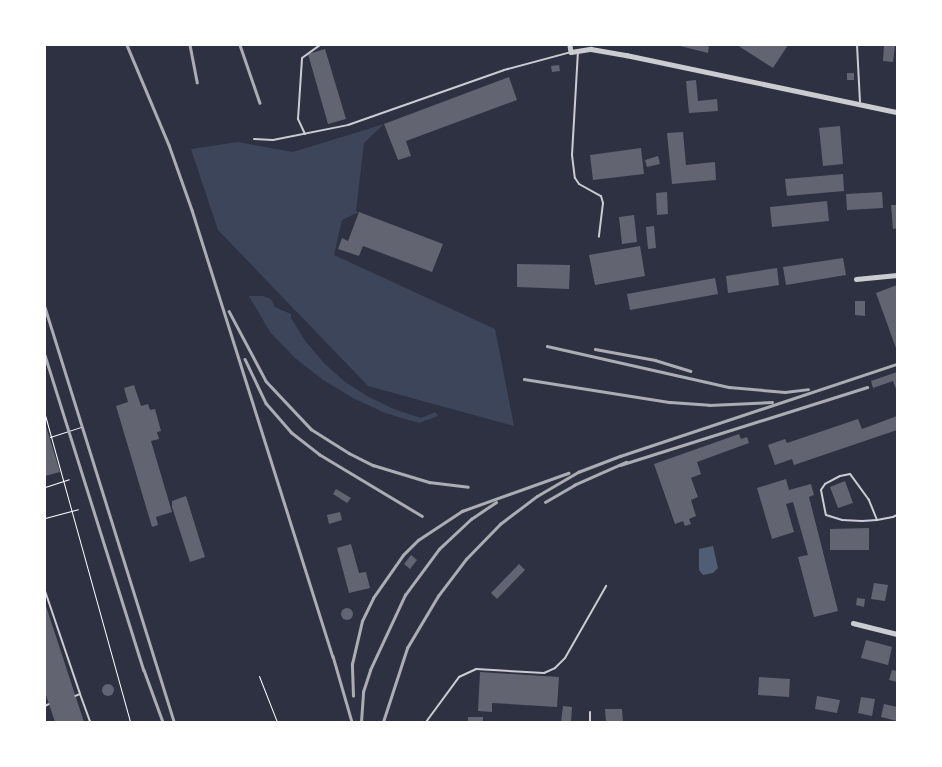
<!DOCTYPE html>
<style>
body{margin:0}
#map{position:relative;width:942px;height:767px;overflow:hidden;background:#2d3142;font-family:Lato,sans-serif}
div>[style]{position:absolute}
.green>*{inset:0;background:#3c4559}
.water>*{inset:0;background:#4f5d75}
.building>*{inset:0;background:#626471}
.round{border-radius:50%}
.path>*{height:1px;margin:-0.5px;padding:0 0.5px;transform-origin:0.5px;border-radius:0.5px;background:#fff}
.service>*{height:2px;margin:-1px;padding:0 1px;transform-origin:1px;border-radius:1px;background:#caccd0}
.minor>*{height:4.5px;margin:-2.25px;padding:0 2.25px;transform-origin:2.25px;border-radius:2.25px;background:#caccd0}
.rail>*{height:2.5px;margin:-1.25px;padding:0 1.25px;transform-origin:1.25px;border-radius:1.25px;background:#abadb3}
span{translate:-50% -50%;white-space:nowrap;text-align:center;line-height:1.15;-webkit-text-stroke:4.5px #fff;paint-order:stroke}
.frame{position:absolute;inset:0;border:46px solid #fff;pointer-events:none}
</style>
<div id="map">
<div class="green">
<i style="clip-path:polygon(384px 124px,364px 143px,356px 211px,359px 212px,342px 220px,334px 255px,495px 329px,514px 426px,368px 386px,218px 230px,191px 149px,238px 142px,293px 152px)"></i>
<i style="clip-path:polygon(249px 296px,263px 296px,271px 299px,275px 307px,291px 314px,291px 318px,306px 342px,324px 363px,345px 382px,369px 397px,394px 409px,421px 418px,435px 412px,438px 416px,419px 423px,385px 413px,353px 398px,323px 380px,295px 358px,270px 332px)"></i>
</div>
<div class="water">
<i style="clip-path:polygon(713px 546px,718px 568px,713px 573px,703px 575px,699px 570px,699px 549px)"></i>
</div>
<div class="building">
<i style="clip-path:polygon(676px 45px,709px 45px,708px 53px)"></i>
<i style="clip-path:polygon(737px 45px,788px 45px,773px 68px)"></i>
<i style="clip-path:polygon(884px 45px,895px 45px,893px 62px,883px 61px)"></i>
<i style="clip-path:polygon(325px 49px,346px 119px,328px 124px,308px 54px)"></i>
<i style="clip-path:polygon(559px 65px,560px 71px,552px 72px,551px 66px)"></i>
<i style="clip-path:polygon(847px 73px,854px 73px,854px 80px,847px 80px)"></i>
<i style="clip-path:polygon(509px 77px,517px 100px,406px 141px,411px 156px,398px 160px,384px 124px)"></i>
<i style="clip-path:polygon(696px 80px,698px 101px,717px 99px,718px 111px,689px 113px,686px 81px)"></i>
<i style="clip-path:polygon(840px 126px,843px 164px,823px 166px,819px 128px)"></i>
<i style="clip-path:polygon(683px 132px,686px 165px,715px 162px,716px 180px,672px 184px,667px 133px)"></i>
<i style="clip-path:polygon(641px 148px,644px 174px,593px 180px,590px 155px)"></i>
<i style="clip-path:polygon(658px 156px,660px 164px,647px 167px,645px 160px)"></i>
<i style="clip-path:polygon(843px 174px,844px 191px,787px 196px,785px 179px)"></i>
<i style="clip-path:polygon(667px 192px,668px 214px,657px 215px,656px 193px)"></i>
<i style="clip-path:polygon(882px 192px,883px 208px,847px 210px,846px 194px)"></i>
<i style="clip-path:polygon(827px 201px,829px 221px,772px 227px,770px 207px)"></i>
<i style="clip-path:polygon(891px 205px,897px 205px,897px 228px,893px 229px)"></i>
<i style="clip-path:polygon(359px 212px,443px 244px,432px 272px,363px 246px,359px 256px,338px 249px,342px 238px,348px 241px)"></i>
<i style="clip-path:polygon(634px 215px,637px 242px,622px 244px,619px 217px)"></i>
<i style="clip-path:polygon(654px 226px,656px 248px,648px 249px,646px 227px)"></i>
<i style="clip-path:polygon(640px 246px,645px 276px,595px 285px,589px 255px)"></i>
<i style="clip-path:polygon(843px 258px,846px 275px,786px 285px,783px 267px)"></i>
<i style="clip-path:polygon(517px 264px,570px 265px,569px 289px,517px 287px)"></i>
<i style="clip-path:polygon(777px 268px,779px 285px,728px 293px,726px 276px)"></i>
<i style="clip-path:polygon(715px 278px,718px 294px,630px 310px,627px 294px)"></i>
<i style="clip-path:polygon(897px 285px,897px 351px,876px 293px)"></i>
<i style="clip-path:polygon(855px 301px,865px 301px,865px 316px,855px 315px)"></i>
<i style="clip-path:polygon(897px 372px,897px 392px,893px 381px,873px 388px,871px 381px)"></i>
<i style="clip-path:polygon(134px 385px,141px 406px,148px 404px,150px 410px,155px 409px,161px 431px,157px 432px,159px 439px,151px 441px,172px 512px,156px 517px,158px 525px,152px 527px,116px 406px,128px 402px,124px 388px)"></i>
<i style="clip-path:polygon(897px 416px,897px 430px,794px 465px,792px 459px,775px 465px,768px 445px,785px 439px,787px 443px,858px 419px,862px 429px)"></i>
<i style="clip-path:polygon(45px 423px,60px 472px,45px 476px)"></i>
<i style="clip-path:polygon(739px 434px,741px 439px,747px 437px,749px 443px,697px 462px,701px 474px,691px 478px,698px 497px,691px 500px,696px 516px,689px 519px,691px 524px,685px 526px,683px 521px,675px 524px,654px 464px)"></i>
<i style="clip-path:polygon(786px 479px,789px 490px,811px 484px,814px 495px,809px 497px,838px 611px,814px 617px,798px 557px,808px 555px,793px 502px,786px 504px,794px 532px,772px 539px,757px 488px)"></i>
<i style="clip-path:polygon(845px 481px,853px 503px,838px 508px,830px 487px)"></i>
<i style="clip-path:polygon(336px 489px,351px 498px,347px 503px,333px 494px)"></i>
<i style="clip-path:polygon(186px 496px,205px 557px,190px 562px,172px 507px,172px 501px)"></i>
<i style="clip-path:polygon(340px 512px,342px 520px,329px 524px,327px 515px)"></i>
<i style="clip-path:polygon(869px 528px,869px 550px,830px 550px,830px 529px)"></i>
<i style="clip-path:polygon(351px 544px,359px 573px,366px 572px,370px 588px,349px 593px,337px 548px)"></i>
<i style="clip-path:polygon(411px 555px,417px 560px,410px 569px,404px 564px)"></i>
<i style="clip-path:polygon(519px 564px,525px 570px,497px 599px,491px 593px)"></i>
<i style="clip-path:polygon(874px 583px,888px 585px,885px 601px,871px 599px)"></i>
<i style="clip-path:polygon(857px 598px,865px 599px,864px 607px,856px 605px)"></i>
<i style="clip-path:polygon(45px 603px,84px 722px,55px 722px,45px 692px)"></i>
<i class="round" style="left:341px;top:608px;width:12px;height:12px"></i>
<i style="clip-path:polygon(866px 640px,892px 647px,888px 665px,861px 658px)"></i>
<i style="clip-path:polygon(892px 670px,897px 671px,897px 682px,889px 680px)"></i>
<i style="clip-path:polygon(480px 672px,559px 677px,557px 707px,492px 703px,492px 712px,478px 711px)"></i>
<i style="clip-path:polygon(759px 677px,790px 679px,789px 697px,758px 695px)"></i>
<i class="round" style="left:102px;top:684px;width:12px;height:12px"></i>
<i style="clip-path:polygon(817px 696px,840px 700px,837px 713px,815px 709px)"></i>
<i style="clip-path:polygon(861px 697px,875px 699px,872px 716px,858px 713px)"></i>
<i style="clip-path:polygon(884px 704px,897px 707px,897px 721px,881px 717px)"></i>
<i style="clip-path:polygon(563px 706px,572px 707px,571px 722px,561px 722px)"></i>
<i style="clip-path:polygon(605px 709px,622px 709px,623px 722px,606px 722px)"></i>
<i style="clip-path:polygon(468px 717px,483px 717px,483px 722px,468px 722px)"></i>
</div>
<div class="path">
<i style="left:45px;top:415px;width:319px;rotate:74.5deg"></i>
<i style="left:50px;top:437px;width:32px;rotate:-18deg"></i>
<i style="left:45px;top:487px;width:25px;rotate:-18deg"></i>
<i style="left:45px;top:518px;width:34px;rotate:-15deg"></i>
<i style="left:45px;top:525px;width:6px;rotate:-90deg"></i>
<i style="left:259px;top:676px;width:49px;rotate:68.6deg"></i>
</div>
<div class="service">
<i style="left:857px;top:45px;width:57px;rotate:87deg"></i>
<i style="left:578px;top:51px;width:104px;rotate:93.3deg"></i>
<i style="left:572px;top:155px;width:23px;rotate:83deg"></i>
<i style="left:575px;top:178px;width:7px;rotate:56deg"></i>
<i style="left:579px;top:184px;width:25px;rotate:29deg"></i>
<i style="left:601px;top:196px;width:7px;rotate:74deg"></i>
<i style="left:603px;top:203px;width:34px;rotate:97deg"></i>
<i style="left:305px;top:134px;width:17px;rotate:-115deg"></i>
<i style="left:298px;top:119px;width:61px;rotate:-86.2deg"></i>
<i style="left:302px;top:58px;width:22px;rotate:-36deg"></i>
<i style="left:254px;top:139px;width:19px;rotate:3deg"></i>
<i style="left:273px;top:140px;width:76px;rotate:-11.3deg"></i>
<i style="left:348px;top:125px;width:165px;rotate:-19.4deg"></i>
<i style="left:504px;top:70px;width:69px;rotate:-15deg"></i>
<i style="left:877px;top:520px;width:22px;rotate:-112deg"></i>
<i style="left:869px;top:500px;width:32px;rotate:-126deg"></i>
<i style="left:850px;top:474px;width:10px;rotate:169deg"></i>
<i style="left:840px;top:476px;width:17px;rotate:152deg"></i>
<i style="left:825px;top:484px;width:7px;rotate:124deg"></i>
<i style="left:821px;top:490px;width:25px;rotate:79deg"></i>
<i style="left:826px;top:515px;width:17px;rotate:17deg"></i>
<i style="left:842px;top:520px;width:20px;rotate:3deg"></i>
<i style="left:862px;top:521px;width:15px;rotate:-4deg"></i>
<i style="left:877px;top:520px;width:16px;rotate:-11deg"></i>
<i style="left:893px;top:517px;width:4px;rotate:-27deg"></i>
<i style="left:45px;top:572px;width:1px;rotate:90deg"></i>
<i style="left:45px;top:591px;width:109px;rotate:71.2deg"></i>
<i style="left:80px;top:694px;width:5px;rotate:158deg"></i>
<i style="left:80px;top:694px;width:30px;rotate:70deg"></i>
<i style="left:45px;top:706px;width:4px;rotate:-27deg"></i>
<i style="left:590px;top:712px;width:10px;rotate:90deg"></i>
<i style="left:426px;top:722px;width:56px;rotate:-53.7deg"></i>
<i style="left:459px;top:677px;width:19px;rotate:-25deg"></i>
<i style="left:476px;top:669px;width:68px;rotate:3.4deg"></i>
<i style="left:544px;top:673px;width:12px;rotate:-24deg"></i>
<i style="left:555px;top:668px;width:14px;rotate:-45deg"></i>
<i style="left:565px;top:658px;width:83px;rotate:-60.3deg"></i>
</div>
<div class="minor">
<i style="left:570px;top:45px;width:7px;rotate:82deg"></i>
<i style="left:571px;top:52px;width:20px;rotate:-9deg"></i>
<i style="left:591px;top:49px;width:36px;rotate:10deg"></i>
<i style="left:626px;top:55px;width:277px;rotate:11.9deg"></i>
<i style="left:856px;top:279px;width:41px;rotate:-5.6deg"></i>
<i style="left:853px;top:623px;width:45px;rotate:14deg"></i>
</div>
<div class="rail">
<i style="left:127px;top:45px;width:108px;rotate:67.2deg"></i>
<i style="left:169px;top:145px;width:69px;rotate:70.5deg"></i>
<i style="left:192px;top:210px;width:468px;rotate:72.5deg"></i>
<i style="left:333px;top:656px;width:69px;rotate:73.9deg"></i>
<i style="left:190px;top:45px;width:38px;rotate:79deg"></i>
<i style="left:240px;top:45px;width:61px;rotate:71deg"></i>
<i style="left:45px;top:307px;width:435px;rotate:72.7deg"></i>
<i style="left:229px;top:311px;width:79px;rotate:62.1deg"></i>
<i style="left:266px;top:381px;width:66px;rotate:46.8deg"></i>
<i style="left:311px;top:429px;width:45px;rotate:32.3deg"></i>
<i style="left:349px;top:453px;width:27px;rotate:27deg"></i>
<i style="left:373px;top:465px;width:59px;rotate:16.9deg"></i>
<i style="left:429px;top:482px;width:39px;rotate:7deg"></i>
<i style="left:547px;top:346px;width:187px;rotate:12.7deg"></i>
<i style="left:729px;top:387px;width:56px;rotate:5.1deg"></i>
<i style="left:785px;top:392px;width:23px;rotate:-7deg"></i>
<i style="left:595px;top:349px;width:61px;rotate:10.4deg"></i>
<i style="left:655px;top:360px;width:37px;rotate:17deg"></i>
<i style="left:45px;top:355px;width:330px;rotate:72.6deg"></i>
<i style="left:144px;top:670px;width:55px;rotate:69.9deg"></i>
<i style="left:245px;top:359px;width:49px;rotate:64.5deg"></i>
<i style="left:266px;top:403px;width:38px;rotate:49deg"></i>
<i style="left:291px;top:432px;width:36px;rotate:38deg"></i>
<i style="left:319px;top:454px;width:120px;rotate:31deg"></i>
<i style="left:524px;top:379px;width:148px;rotate:9deg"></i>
<i style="left:670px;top:402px;width:39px;rotate:4deg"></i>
<i style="left:709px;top:405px;width:63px;rotate:-2.7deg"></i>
<i style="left:620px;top:465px;width:259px;rotate:-17.5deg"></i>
<i style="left:545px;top:502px;width:34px;rotate:-30deg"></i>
<i style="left:574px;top:485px;width:57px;rotate:-23.9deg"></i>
<i style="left:353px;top:696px;width:32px;rotate:-92deg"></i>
<i style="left:352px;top:664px;width:44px;rotate:-76.9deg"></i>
<i style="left:362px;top:621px;width:25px;rotate:-64deg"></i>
<i style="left:373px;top:598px;width:52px;rotate:-55.1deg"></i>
<i style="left:403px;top:555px;width:21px;rotate:-45deg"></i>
<i style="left:418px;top:540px;width:53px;rotate:-33.4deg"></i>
<i style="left:462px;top:511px;width:113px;rotate:-19.7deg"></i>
<i style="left:361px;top:722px;width:30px;rotate:-86deg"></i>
<i style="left:363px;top:692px;width:23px;rotate:-72deg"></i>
<i style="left:370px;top:670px;width:83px;rotate:-65deg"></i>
<i style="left:405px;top:595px;width:57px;rotate:-53.5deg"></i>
<i style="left:439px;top:549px;width:44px;rotate:-43.2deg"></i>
<i style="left:471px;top:519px;width:30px;rotate:-34deg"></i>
<i style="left:383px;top:722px;width:78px;rotate:-72deg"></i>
<i style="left:407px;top:648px;width:61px;rotate:-59.2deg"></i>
<i style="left:438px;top:596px;width:46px;rotate:-52.9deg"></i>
<i style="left:466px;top:559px;width:49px;rotate:-45.8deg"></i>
<i style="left:500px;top:524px;width:46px;rotate:-37.1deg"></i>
<i style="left:537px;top:496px;width:48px;rotate:-30.3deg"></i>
<i style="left:578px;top:472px;width:45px;rotate:-20.9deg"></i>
<i style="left:620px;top:456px;width:292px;rotate:-18.4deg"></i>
</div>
<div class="frame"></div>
</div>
